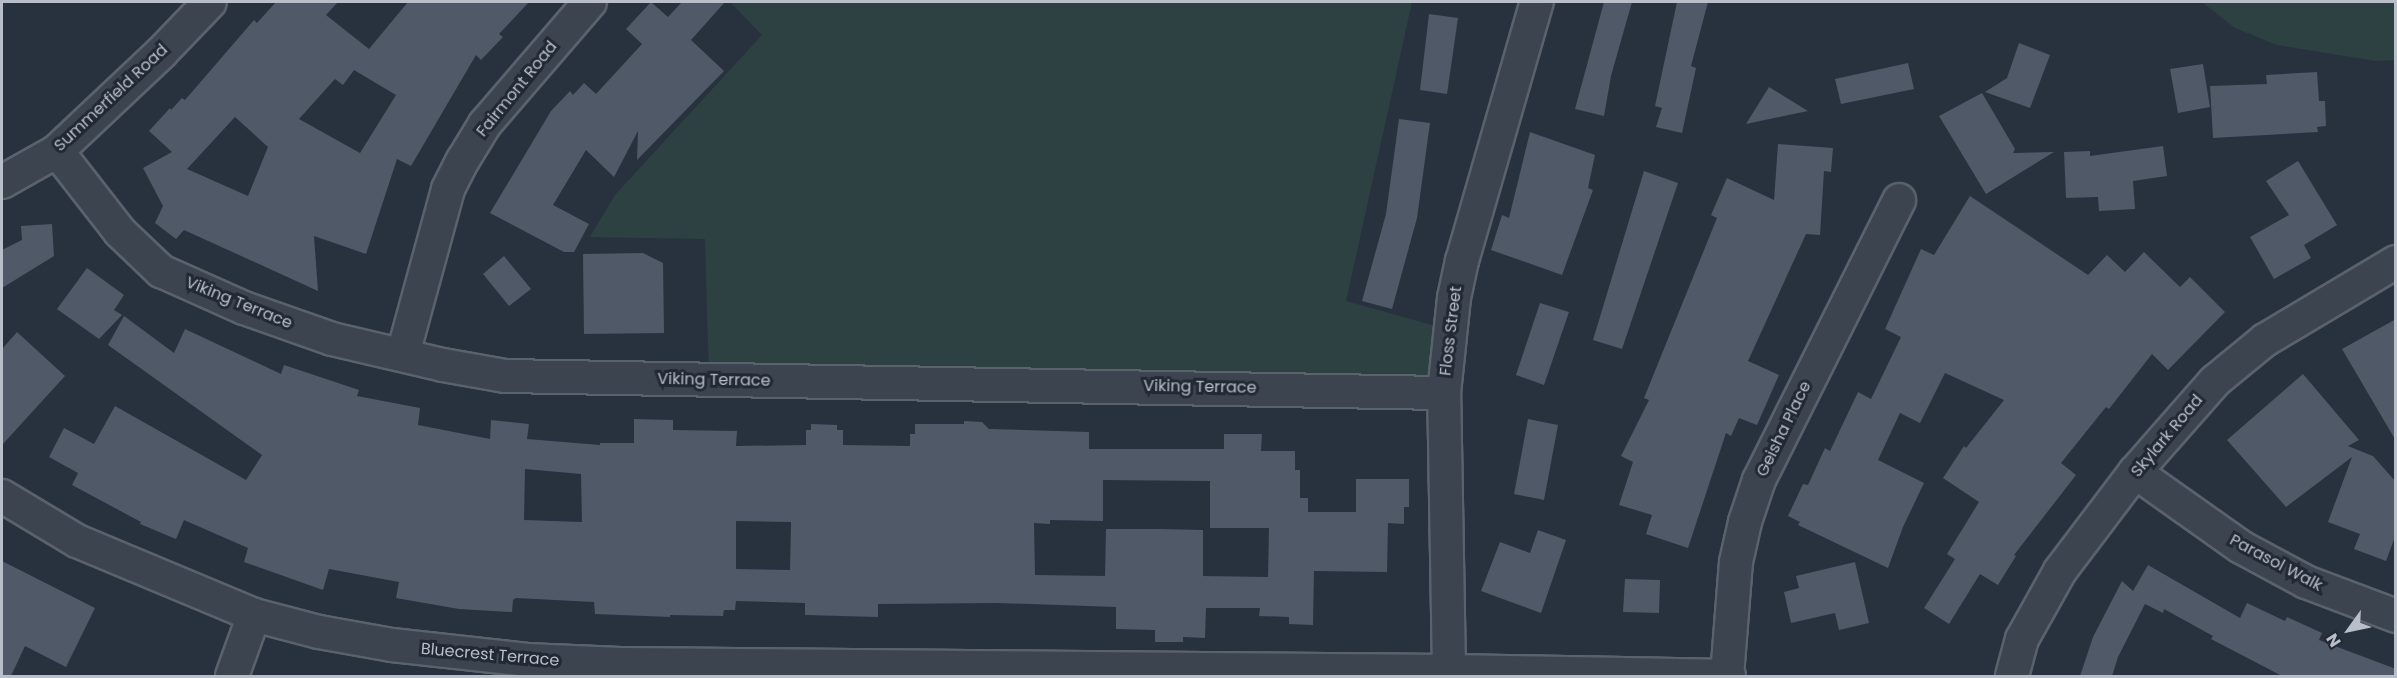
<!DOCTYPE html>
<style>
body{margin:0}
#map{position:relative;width:2397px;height:678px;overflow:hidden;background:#28323e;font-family:Poppins,sans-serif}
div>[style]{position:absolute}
.green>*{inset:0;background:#2d4142}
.building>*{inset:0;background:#4f5967}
.roads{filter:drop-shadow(2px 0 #5a626c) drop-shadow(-2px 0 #5a626c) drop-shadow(0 2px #5a626c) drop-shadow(0 -2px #5a626c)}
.minor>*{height:32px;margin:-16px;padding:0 16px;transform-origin:16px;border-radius:16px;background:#3c444f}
span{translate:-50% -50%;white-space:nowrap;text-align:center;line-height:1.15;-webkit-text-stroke:6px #212934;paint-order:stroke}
.street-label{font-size:16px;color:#b8bfc9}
.frame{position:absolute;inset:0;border:3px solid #b8bfc9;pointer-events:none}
.north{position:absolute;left:2319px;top:600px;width:60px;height:60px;-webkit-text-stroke:4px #212934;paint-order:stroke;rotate:237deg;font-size:16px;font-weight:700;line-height:24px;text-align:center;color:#b8bfc9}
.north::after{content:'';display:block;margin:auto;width:21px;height:27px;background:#b8bfc9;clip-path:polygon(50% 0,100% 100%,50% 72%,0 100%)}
</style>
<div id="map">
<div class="green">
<i style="clip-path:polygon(730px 2px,1412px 2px,1346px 301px,1446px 329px,1443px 392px,709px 378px,705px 239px,590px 237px,615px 195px,762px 35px)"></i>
<i style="clip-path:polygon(2202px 2px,2395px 2px,2395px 60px,2376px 61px,2277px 45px,2235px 28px)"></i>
</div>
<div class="building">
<i style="clip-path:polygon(evenodd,276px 2px,338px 2px,326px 15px,369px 49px,408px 2px,529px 2px,499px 34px,503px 37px,481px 60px,476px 55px,411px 166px,397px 159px,366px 254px,314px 236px,318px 291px,184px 230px,176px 239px,155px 223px,163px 206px,143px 168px,172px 152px,149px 131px,170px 108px,171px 110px,182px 98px,185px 100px,254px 20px,257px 23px,276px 2px,354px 70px,396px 95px,360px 153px,299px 119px,335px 79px,343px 85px,354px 70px,276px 2px,235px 117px,268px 147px,248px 196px,187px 169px,235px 117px)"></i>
<i style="clip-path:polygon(651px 2px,668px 17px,682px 2px,725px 2px,691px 40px,724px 71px,637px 160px,638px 131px,614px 177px,586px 150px,553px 205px,589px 224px,574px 252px,564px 252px,490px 213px,551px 111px,570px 91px,573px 95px,584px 83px,596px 94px,642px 44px,626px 29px)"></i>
<i style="clip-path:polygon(1604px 2px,1632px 2px,1611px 76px,1604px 116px,1575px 109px)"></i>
<i style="clip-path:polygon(1677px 2px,1708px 2px,1691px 66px,1696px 68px,1682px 133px,1656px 127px,1662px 108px,1655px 106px)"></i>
<i style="clip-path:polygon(1429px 14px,1458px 18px,1447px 94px,1420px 90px)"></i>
<i style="clip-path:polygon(2019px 43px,2050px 55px,2030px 108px,1985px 92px,2007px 78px)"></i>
<i style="clip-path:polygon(1908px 63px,1914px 89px,1841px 104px,1835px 79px)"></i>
<i style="clip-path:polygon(2203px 64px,2210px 107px,2178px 113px,2170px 69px)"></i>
<i style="clip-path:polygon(2317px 72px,2319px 101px,2325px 101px,2326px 126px,2317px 127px,2318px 132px,2213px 138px,2210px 86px,2267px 84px,2266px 75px)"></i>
<i style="clip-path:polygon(1769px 87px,1808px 111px,1746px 124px)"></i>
<i style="clip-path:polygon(1982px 93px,2015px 149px,2013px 153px,2054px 152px,1986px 194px,1939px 116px)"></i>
<i style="clip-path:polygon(1399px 119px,1430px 123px,1417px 218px,1392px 309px,1362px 301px,1386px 214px)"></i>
<i style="clip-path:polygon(1530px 132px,1595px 155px,1588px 188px,1593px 190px,1562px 275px,1491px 250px,1502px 215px,1509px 218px)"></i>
<i style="clip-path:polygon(1778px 144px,1833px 148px,1831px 172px,1824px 171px,1820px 235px,1806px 234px,1748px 361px,1779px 375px,1757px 425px,1739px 418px,1731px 436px,1726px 433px,1688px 548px,1646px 534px,1652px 515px,1619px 505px,1633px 462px,1621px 456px,1649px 400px,1644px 398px,1717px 218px,1711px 215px,1727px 178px,1774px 200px)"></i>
<i style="clip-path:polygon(2163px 146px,2167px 176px,2133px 181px,2135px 209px,2099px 211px,2098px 197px,2066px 198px,2064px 152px,2090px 151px,2090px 156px)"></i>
<i style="clip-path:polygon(2298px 161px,2337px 225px,2304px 245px,2311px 258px,2274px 279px,2250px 237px,2289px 215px,2266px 181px)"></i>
<i style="clip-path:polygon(1644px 171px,1678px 183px,1622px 349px,1593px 340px)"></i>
<i style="clip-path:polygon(1970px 196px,2088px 275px,2107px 255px,2125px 272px,2144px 252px,2180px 287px,2190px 277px,2225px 312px,2168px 370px,2152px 354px,2109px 409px,2106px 407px,2061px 463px,2076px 475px,2014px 555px,2016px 556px,1998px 585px,1980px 574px,1949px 624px,1924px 608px,1955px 559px,1947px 554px,1979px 502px,1943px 478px,1964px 446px,1966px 448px,2004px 400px,1945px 373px,1920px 423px,1900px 413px,1878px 460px,1924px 483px,1903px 527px,1888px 568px,1798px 525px,1800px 522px,1788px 516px,1803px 484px,1808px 485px,1825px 448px,1830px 451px,1858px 392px,1871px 399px,1901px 337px,1885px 329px,1921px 249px,1934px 255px)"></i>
<i style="clip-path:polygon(52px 224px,54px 256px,2px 288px,2px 250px,22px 240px,21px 226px)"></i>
<i style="clip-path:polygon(643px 253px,663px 263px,664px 333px,584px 334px,583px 254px)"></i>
<i style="clip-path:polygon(504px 256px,531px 289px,509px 306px,483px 274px)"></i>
<i style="clip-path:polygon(87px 268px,124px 295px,114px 310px,122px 315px,99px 339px,57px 309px)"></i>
<i style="clip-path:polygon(1540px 303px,1569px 312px,1544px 385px,1516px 375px)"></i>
<i style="clip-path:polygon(evenodd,124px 316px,174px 353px,185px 329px,281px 374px,284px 365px,359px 390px,357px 396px,420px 408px,418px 425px,490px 439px,491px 420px,529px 424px,527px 439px,600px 445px,600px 443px,634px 443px,634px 419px,673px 420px,673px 430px,737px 431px,736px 446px,806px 445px,806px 430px,811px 430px,811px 424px,837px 425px,837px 430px,843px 430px,843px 445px,910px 446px,910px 434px,915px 434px,915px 424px,964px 424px,964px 421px,982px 422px,989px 429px,1089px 432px,1089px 449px,1224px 449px,1224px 434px,1262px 434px,1261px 451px,1295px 451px,1295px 470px,1300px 470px,1300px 498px,1308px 498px,1308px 512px,1356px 512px,1356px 479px,1409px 479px,1409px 507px,1404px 507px,1404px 524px,1388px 523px,1387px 572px,1314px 571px,1313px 625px,1289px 624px,1289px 617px,1259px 616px,1260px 608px,1206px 608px,1205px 638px,1183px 637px,1183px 642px,1155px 642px,1155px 630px,1116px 629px,1116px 607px,998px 603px,878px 604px,878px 617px,805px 615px,805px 603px,736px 601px,735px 610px,724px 610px,723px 616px,670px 615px,670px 617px,595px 614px,594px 602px,516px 598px,513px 600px,512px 612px,459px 609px,396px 598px,399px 582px,329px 569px,323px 590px,244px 562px,248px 548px,184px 520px,176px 539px,140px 524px,141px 522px,72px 485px,78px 473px,49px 457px,64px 428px,94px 444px,115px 406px,246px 480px,262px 455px,108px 345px,124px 316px,525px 469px,581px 474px,582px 522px,524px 520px,525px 469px,124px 316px,1103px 480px,1210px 481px,1210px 528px,1269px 528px,1268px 577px,1203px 576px,1203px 530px,1161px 529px,1106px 529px,1105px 576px,1035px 575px,1034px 523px,1050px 524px,1050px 520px,1103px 521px,1103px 480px,124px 316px,736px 521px,791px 522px,790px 570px,736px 569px,736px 521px)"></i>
<i style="clip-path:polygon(2396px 319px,2396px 441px,2342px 349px)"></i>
<i style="clip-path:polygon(17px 332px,65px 376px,2px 445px,2px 349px)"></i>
<i style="clip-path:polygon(2303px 374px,2359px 440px,2348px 446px,2373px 456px,2396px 482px,2396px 534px,2386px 561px,2354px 549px,2360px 534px,2328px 522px,2352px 457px,2286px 507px,2227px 440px)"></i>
<i style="clip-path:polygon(1528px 419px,1558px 425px,1544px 500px,1514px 494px)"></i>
<i style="clip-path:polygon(1538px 530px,1566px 540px,1541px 613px,1481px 591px,1500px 542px,1530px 553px)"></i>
<i style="clip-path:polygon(2px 561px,95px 608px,66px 667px,25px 646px,11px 676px,2px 676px)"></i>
<i style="clip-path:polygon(1855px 562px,1869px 623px,1839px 630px,1835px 613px,1791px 623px,1784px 592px,1799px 588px,1796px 576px)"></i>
<i style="clip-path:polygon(2148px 565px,2240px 618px,2247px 603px,2285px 621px,2287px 617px,2322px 633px,2319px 640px,2396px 669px,2396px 676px,2282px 676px,2211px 639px,2213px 636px,2164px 609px,2163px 613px,2145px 604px,2118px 657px,2112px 676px,2080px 676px,2093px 637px,2122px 581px,2133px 591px)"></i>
<i style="clip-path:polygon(1625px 579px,1660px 580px,1659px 613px,1623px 612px)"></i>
</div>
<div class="roads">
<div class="minor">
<i style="left:57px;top:151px;width:103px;rotate:52.1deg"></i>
<i style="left:120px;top:232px;width:57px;rotate:43.6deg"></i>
<i style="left:161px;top:271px;width:91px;rotate:24deg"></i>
<i style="left:244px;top:308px;width:93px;rotate:19.4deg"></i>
<i style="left:332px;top:339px;width:114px;rotate:13.2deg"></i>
<i style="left:443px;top:365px;width:63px;rotate:10.1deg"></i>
<i style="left:505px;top:376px;width:939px;rotate:1.04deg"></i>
<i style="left:2px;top:182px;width:63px;rotate:-29.4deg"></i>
<i style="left:57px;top:151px;width:144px;rotate:-43.3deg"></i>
<i style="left:162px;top:52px;width:69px;rotate:-46.2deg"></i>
<i style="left:403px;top:354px;width:171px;rotate:-74.7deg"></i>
<i style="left:448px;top:189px;width:33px;rotate:-63deg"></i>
<i style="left:463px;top:160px;width:42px;rotate:-58.6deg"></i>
<i style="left:485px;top:124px;width:161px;rotate:-49.3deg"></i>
<i style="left:2135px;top:472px;width:130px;rotate:35.3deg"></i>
<i style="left:2241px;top:547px;width:74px;rotate:28.3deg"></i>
<i style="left:2306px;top:582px;width:96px;rotate:20.7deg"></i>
<i style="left:2px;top:496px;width:87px;rotate:31deg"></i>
<i style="left:77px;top:541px;width:192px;rotate:22.7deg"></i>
<i style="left:254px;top:615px;width:67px;rotate:14.7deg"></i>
<i style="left:319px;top:632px;width:74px;rotate:10.1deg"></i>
<i style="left:392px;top:645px;width:136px;rotate:6.3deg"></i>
<i style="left:527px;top:660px;width:93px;rotate:2.5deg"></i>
<i style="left:620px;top:664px;width:829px;rotate:0.48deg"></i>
<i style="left:1449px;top:671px;width:280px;rotate:1deg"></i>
<i style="left:1449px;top:671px;width:278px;rotate:-91deg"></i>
<i style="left:1444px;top:393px;width:96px;rotate:-84deg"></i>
<i style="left:1454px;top:298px;width:38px;rotate:-78deg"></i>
<i style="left:1462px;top:261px;width:270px;rotate:-73.9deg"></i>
<i style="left:232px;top:676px;width:65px;rotate:-70.2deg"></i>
<i style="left:1727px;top:676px;width:114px;rotate:-85.5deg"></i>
<i style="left:1736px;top:562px;width:41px;rotate:-77.3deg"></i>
<i style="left:1745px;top:522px;width:44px;rotate:-71.6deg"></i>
<i style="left:1759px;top:480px;width:313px;rotate:-63.4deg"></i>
<i style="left:2012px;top:676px;width:38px;rotate:-75deg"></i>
<i style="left:2022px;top:639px;width:78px;rotate:-60.8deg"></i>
<i style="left:2060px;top:571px;width:124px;rotate:-52.9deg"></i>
<i style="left:2135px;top:472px;width:121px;rotate:-48.7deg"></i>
<i style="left:2215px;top:381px;width:65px;rotate:-39.4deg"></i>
<i style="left:2265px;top:340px;width:152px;rotate:-30.8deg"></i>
</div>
</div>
<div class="street-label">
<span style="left:517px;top:89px;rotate:-51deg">Fairmont Road</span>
<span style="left:111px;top:98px;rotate:-43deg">Summerfield Road</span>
<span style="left:239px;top:303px;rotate:22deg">Viking Terrace</span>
<span style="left:1451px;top:331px;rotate:-83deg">Floss Street</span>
<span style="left:714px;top:380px;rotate:1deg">Viking Terrace</span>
<span style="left:1200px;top:387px;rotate:1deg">Viking Terrace</span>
<span style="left:1784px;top:429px;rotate:-64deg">Geisha Place</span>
<span style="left:2167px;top:436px;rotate:-50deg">Skylark Road</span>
<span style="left:2276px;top:563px;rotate:28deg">Parasol Walk</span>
<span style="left:490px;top:655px;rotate:5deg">Bluecrest Terrace</span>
</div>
<div class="frame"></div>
<div class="north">N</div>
</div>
